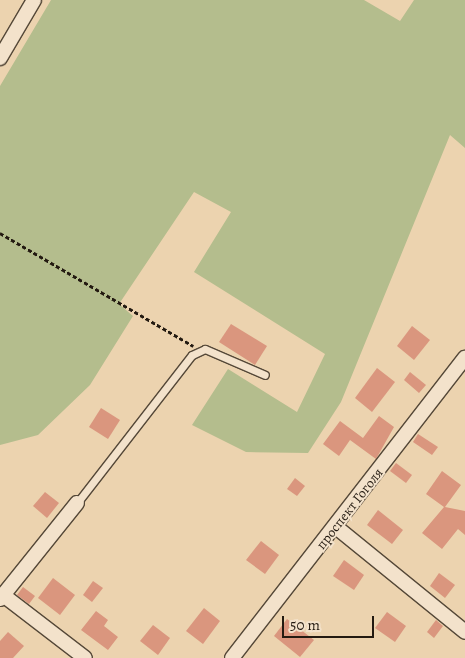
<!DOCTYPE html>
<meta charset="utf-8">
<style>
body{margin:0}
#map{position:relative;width:465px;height:658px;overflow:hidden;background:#ecd3af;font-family:Alegreya,serif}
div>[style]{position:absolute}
.green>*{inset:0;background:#b4bd8d}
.building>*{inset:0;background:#da967e}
.path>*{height:2.5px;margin-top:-1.25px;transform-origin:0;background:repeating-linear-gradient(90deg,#231a11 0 4px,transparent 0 6.5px)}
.roads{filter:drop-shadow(1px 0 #554838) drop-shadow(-1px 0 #554838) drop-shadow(0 1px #554838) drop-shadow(0 -1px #554838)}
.service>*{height:7px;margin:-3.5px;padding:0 3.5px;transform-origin:3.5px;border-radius:3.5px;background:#f3e2cb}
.minor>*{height:14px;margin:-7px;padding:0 7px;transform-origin:7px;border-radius:7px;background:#f3e2cb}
span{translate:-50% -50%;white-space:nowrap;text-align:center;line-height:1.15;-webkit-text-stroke:4px #f3e2cb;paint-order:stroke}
.street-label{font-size:14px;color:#231a11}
.scale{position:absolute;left:282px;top:616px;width:92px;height:22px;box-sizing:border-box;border:2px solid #231a11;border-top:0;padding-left:6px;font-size:15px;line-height:18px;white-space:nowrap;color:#231a11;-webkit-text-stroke:4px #f3e2cb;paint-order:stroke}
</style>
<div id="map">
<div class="green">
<i style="clip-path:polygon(51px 0,364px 0,400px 21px,414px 0,465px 0,465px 148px,450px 135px,341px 402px,308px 453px,246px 452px,192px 425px,228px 369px,297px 412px,325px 354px,194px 272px,231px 212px,194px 192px,119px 304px,133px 316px,90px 385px,38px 435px,0 445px,0 86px)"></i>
</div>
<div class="building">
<i style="clip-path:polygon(231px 324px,267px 346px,255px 365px,219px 342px)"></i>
<i style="clip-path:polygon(412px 326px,430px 340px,414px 360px,397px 346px)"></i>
<i style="clip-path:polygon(377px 368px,395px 382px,372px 412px,355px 398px)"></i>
<i style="clip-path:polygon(410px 372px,426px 385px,419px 393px,404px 380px)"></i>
<i style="clip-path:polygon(101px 408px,120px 420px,108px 439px,89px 427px)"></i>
<i style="clip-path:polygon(379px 416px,394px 427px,376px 459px,350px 440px,339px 456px,323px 444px,340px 421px,363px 438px)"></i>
<i style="clip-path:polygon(418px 434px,438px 447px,432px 455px,413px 442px)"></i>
<i style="clip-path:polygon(396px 463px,412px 475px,406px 483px,390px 471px)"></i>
<i style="clip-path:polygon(442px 471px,461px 485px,445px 507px,465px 511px,465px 535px,458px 529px,442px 549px,422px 533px,444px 507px,426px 494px)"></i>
<i style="clip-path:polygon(295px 478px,305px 486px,297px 496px,287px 489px)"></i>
<i style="clip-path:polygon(45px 492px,59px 503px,47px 518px,33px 506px)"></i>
<i style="clip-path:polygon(378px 510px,403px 530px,392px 544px,367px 525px)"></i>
<i style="clip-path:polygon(261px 541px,279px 555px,265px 574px,246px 560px)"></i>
<i style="clip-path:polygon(344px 560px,364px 575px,354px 590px,333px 576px)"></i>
<i style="clip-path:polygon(439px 573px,455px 585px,445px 598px,430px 586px)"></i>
<i style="clip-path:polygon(53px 578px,75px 595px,60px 615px,38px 598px)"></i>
<i style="clip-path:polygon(93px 581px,103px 588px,92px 602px,83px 595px)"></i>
<i style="clip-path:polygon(23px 587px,35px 596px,29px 604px,17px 595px)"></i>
<i style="clip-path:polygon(204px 608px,220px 621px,203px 644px,186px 631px)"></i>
<i style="clip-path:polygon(96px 611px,108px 620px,104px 626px,118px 637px,108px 650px,81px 630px)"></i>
<i style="clip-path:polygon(387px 612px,406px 626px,395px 642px,375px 628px)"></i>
<i style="clip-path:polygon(287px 619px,314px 640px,300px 657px,274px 636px)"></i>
<i style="clip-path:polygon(436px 620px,443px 626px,434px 638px,427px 632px)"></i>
<i style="clip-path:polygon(153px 625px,170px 638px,158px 655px,140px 641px)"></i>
<i style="clip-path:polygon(8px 632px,24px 646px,13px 658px,0 658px,0 641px)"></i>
</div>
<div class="path">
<i style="left:0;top:233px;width:224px;rotate:30.3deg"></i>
</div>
<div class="roads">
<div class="service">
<i style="left:77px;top:503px;width:187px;rotate:-52.2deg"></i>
<i style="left:192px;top:355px;width:14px;rotate:-25deg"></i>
<i style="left:205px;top:349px;width:65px;rotate:23.4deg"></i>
</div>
<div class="minor">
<i style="left:0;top:58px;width:67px;rotate:-59.6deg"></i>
<i style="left:336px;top:527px;width:166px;rotate:39.1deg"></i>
<i style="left:3px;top:595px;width:103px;rotate:37.5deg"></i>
<i style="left:0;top:599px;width:123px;rotate:-51.3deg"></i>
<i style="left:232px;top:658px;width:380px;rotate:-52.2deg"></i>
</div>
</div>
<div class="street-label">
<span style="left:350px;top:509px;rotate:-52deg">проспект Гоголя</span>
</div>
<div class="scale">50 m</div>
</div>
